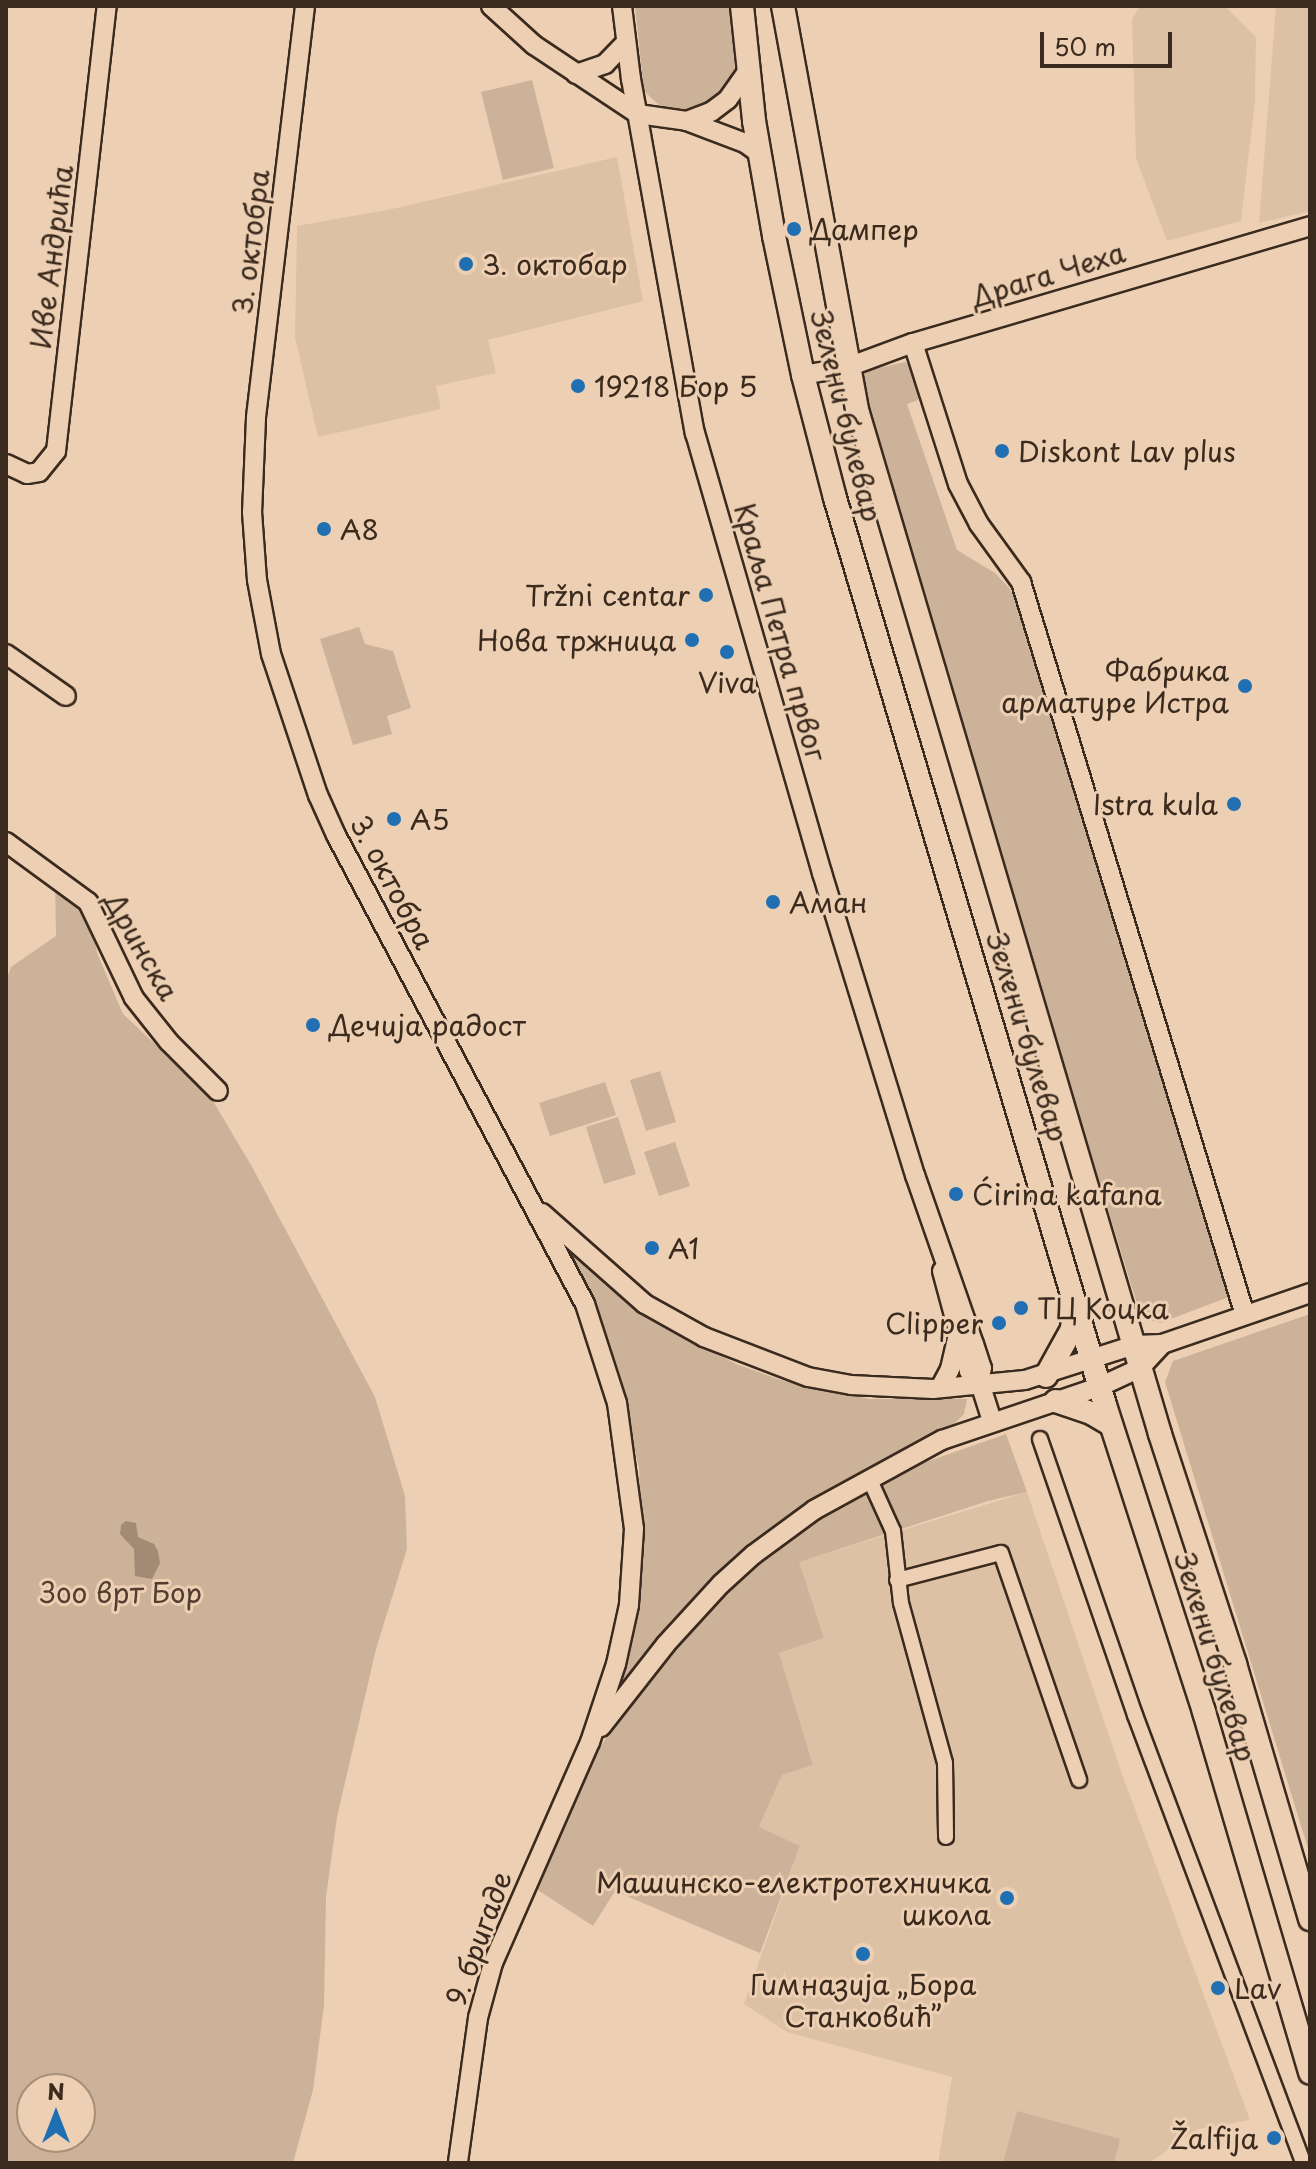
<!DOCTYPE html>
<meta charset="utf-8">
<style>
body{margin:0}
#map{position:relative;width:1316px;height:2169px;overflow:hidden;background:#edd0b3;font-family:"Playpen Sans",sans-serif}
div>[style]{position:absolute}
.built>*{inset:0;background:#dcc1a5}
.green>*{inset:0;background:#ccb298}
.water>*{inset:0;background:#a38a74}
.roads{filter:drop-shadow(2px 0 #3b2a1e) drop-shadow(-2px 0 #3b2a1e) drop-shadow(0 2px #3b2a1e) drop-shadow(0 -2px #3b2a1e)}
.pedestrian>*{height:14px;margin:-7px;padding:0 7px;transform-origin:7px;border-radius:7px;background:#edd0b3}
.minor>*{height:18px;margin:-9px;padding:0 9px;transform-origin:9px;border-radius:9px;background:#edd0b3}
.tertiary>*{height:22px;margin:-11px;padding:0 11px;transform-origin:11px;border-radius:11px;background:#edd0b3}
.dots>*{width:22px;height:22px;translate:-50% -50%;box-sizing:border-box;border:4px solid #edd0b3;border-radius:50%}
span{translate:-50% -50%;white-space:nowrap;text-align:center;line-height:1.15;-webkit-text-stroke:6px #edd0b3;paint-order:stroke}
.poi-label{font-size:28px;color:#3b2a1e}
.left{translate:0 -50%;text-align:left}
.right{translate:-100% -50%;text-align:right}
.street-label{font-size:28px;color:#3b2a1e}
.park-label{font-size:28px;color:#513e30}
.frame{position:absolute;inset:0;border:8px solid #3b2a1e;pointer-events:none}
.north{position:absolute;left:16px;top:2073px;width:80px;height:80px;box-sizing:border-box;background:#edd0b3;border:2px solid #a68e77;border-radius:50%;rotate:0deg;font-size:22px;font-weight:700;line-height:32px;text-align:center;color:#3b2a1e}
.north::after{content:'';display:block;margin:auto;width:28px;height:36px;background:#1f6fb2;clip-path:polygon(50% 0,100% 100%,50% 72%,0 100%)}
.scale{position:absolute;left:1040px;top:32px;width:132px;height:36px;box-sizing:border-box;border:4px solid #3b2a1e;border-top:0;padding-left:10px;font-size:24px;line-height:28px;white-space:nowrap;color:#3b2a1e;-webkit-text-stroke:6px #edd0b3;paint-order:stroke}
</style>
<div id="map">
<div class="built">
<i style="clip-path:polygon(1140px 6px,1225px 6px,1256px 37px,1255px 101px,1241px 221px,1167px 241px,1136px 158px,1132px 19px)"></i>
<i style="clip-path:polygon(1276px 6px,1310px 6px,1310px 211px,1259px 223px)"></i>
<i style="clip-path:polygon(617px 157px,643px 301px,488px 340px,496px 373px,436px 386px,441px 409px,318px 437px,295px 337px,297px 226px,392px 209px)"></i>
<i style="clip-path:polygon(1027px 1492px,1122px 1774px,1250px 2120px,1198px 2129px,1149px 2163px,938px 2163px,952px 2077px,787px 2032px,744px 2004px,800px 1846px,759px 1828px,782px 1775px,813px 1765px,779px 1653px,824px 1638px,798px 1562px)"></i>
</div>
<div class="green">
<i style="clip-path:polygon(635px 6px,730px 6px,735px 74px,724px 89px,708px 101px,680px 111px,659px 105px,644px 91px)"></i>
<i style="clip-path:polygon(532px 80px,554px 168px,503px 180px,481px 92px)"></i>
<i style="clip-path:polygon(905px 362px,912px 366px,920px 384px,918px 400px,907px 404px,957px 550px,995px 573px,1010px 589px,1018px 608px,1229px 1297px,1160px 1323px,1145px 1319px,1137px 1304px,864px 412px,861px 393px,865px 371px)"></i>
<i style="clip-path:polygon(359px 627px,365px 644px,393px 651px,411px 708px,387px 716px,392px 734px,353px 745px,320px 639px)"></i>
<i style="clip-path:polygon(evenodd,55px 879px,91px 917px,97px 953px,123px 1014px,210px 1096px,251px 1165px,375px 1397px,405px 1496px,407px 1549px,376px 1649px,337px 1817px,326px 1897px,324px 2005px,313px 2090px,293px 2163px,9px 2163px,6px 2158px,6px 981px,11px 967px,56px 936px,55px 879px,32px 2089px,80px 2089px,80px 2137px,32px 2137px,32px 2089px)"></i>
<i style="clip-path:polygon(660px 1071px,676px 1122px,646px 1131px,630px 1080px)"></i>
<i style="clip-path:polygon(605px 1082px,616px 1115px,550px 1136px,539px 1103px)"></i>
<i style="clip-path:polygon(618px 1117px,636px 1174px,604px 1184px,586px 1127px)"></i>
<i style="clip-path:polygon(675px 1142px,690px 1186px,659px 1196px,644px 1152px)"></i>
<i style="clip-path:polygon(565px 1247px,648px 1316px,736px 1364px,781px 1380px,870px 1399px,967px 1399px,964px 1414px,952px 1426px,841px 1483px,760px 1537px,674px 1617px,619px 1686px,637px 1612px,642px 1565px,639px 1468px,611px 1346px)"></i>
<i style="clip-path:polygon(1310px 1314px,1310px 1855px,1165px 1382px,1173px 1361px)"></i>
<i style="clip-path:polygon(1006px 1434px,1027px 1492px,988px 1501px,799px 1562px,824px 1638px,779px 1653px,813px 1765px,782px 1775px,759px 1827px,800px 1846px,760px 1953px,615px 1891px,593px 1926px,527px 1883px,571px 1796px,633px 1693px,758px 1561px,817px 1516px,889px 1475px)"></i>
<i style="clip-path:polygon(1017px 2111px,1120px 2139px,1114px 2163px,1003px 2163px)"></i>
</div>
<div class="water">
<i style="clip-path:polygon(126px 1521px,136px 1523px,138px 1537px,154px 1544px,158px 1551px,160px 1563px,152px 1579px,135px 1576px,134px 1549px,120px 1534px,121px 1525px)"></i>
</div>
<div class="roads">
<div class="pedestrian">
<i style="left:1040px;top:1439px;width:292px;rotate:71deg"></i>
<i style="left:1135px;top:1715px;width:478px;rotate:69.4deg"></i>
<i style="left:869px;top:1478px;width:58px;rotate:65.6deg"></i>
<i style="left:893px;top:1531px;width:72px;rotate:83.7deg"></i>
<i style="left:901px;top:1603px;width:166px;rotate:74.6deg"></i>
<i style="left:945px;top:1763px;width:74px;rotate:89.2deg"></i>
<i style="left:897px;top:1580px;width:107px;rotate:-14.6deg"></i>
<i style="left:1001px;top:1553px;width:240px;rotate:71deg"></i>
</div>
<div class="minor">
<i style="left:305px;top:6px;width:415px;rotate:96.8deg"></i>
<i style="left:256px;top:418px;width:94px;rotate:92.4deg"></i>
<i style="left:252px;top:512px;width:68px;rotate:85.8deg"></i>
<i style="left:257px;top:580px;width:75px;rotate:79.3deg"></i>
<i style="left:271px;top:654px;width:149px;rotate:71.6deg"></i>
<i style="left:318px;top:795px;width:44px;rotate:65.8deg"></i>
<i style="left:336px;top:835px;width:531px;rotate:62.04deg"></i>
<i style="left:585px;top:1304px;width:104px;rotate:72.1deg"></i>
<i style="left:617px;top:1403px;width:127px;rotate:82.3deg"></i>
<i style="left:634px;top:1529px;width:76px;rotate:93.8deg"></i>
<i style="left:629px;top:1605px;width:60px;rotate:102.4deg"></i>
<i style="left:616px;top:1664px;width:82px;rotate:108.4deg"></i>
<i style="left:590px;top:1742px;width:241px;rotate:113.7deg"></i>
<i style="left:493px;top:1963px;width:57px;rotate:105.3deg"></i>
<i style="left:478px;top:2018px;width:146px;rotate:97.9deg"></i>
<i style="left:491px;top:6px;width:58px;rotate:42.2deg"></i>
<i style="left:534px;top:45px;width:125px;rotate:33.6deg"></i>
<i style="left:638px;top:114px;width:49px;rotate:8.1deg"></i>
<i style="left:687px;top:121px;width:62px;rotate:20.8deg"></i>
<i style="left:745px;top:143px;width:17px;rotate:36deg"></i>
<i style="left:622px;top:6px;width:74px;rotate:83deg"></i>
<i style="left:631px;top:79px;width:360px;rotate:79.8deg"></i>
<i style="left:695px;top:433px;width:458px;rotate:73.9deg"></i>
<i style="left:822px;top:873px;width:316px;rotate:72.9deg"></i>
<i style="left:915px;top:1175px;width:179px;rotate:70.8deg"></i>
<i style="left:974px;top:1344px;width:25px;rotate:72deg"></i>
<i style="left:982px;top:1368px;width:12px;rotate:104deg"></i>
<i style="left:979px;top:1380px;width:43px;rotate:72.4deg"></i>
<i style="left:576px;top:74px;width:31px;rotate:-19deg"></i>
<i style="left:605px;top:64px;width:30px;rotate:-46deg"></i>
<i style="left:687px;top:121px;width:26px;rotate:-21deg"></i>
<i style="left:711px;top:112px;width:21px;rotate:-37deg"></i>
<i style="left:728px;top:99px;width:35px;rotate:-55deg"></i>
<i style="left:913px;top:343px;width:148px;rotate:72.3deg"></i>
<i style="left:958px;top:484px;width:45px;rotate:62.3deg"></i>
<i style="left:979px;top:524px;width:72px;rotate:54.1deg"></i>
<i style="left:1021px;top:582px;width:766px;rotate:73.01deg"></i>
<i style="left:803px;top:375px;width:46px;rotate:-10.1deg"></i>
<i style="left:848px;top:367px;width:69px;rotate:-20.3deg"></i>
<i style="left:913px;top:343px;width:414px;rotate:-16.4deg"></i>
<i style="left:6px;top:464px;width:23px;rotate:25deg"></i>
<i style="left:27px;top:474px;width:12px;rotate:-9deg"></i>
<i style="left:39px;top:472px;width:27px;rotate:-51deg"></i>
<i style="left:56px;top:451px;width:448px;rotate:-83.5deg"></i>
<i style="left:6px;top:654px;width:73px;rotate:35deg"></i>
<i style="left:6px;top:842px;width:102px;rotate:36.2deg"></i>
<i style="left:88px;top:902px;width:106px;rotate:64.4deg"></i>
<i style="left:134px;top:998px;width:56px;rotate:51.5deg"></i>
<i style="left:169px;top:1042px;width:69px;rotate:45deg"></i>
<i style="left:542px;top:1213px;width:137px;rotate:41.5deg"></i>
<i style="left:645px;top:1304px;width:68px;rotate:29.2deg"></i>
<i style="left:704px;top:1337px;width:111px;rotate:21deg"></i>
<i style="left:808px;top:1377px;width:44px;rotate:10.5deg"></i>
<i style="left:851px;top:1385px;width:82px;rotate:2.8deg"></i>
<i style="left:933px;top:1389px;width:92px;rotate:-5.6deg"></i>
<i style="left:1025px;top:1380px;width:115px;rotate:-17.7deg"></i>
<i style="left:1135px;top:1345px;width:27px;rotate:-2deg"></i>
<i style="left:1162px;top:1344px;width:157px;rotate:-19deg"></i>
<i style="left:942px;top:1271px;width:104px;rotate:74.9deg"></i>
<i style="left:969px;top:1371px;width:13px;rotate:42deg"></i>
<i style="left:940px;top:1388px;width:21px;rotate:-62deg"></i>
<i style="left:950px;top:1369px;width:32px;rotate:-77deg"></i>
<i style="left:601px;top:1727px;width:105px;rotate:-51.9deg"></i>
<i style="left:666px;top:1644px;width:81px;rotate:-47.5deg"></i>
<i style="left:721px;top:1584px;width:43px;rotate:-42.2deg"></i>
<i style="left:753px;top:1555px;width:76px;rotate:-36.4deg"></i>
<i style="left:814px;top:1510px;width:146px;rotate:-28.7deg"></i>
<i style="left:942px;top:1440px;width:166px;rotate:-18.7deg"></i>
<i style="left:1099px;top:1387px;width:45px;rotate:-24.9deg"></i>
<i style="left:1140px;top:1368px;width:33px;rotate:-47deg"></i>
</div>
<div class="tertiary">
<i style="left:742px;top:6px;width:116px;rotate:84deg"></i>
<i style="left:754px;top:121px;width:117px;rotate:80.1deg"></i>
<i style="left:774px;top:236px;width:142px;rotate:78.2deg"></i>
<i style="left:803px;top:375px;width:127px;rotate:75.4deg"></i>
<i style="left:835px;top:498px;width:946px;rotate:73.42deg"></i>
<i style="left:1105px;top:1405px;width:323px;rotate:72.1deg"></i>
<i style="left:1204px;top:1712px;width:376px;rotate:73.6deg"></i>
<i style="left:783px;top:6px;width:414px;rotate:79.6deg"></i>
<i style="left:858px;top:413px;width:1065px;rotate:73.52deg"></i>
<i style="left:1160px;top:1434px;width:242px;rotate:71.9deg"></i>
<i style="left:1235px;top:1664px;width:266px;rotate:73.6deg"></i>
<i style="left:1046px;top:1376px;width:54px;rotate:-61deg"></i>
<i style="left:1072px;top:1329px;width:23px;rotate:-85deg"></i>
<i style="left:1056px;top:1401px;width:39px;rotate:19deg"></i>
<i style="left:1093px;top:1414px;width:21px;rotate:31deg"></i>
</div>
</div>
<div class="dots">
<i style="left:794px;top:229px;background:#1f6fb2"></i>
<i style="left:466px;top:264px;background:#1f6fb2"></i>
<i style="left:578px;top:386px;background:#1f6fb2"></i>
<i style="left:1002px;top:451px;background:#1f6fb2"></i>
<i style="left:324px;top:529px;background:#1f6fb2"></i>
<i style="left:706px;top:595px;background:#1f6fb2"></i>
<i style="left:692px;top:640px;background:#1f6fb2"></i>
<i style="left:727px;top:652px;background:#1f6fb2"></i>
<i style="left:1245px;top:686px;background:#1f6fb2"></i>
<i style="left:1234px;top:804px;background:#1f6fb2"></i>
<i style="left:394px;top:819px;background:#1f6fb2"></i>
<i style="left:773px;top:902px;background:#1f6fb2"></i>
<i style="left:313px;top:1025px;background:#1f6fb2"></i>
<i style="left:956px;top:1194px;background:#1f6fb2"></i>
<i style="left:652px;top:1248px;background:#1f6fb2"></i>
<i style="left:1021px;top:1308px;background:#1f6fb2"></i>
<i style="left:999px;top:1323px;background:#1f6fb2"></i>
<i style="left:1007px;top:1898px;background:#1f6fb2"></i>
<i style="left:863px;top:1954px;background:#1f6fb2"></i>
<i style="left:1218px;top:1988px;background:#1f6fb2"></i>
<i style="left:1274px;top:2138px;background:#1f6fb2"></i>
</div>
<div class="poi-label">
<span class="left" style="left:810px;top:229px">Дампер</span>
<span class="left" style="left:482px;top:264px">3. октобар</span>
<span class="left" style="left:594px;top:386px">19218 Бор 5</span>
<span class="left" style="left:1018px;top:451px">Diskont Lav plus</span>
<span class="left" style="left:340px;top:529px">A8</span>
<span class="right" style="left:690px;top:595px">Tržni centar</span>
<span class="right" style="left:676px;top:640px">Нова тржница</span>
<span class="right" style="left:1229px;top:686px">Фабрика<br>арматуре Истра</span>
<span style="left:727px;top:682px">Viva</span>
<span class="right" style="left:1218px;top:804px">Istra kula</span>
<span class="left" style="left:410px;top:819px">A5</span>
<span class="left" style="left:789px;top:902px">Аман</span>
<span class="left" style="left:329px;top:1025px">Дечија радост</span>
<span class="left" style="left:972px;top:1194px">Ćirina kafana</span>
<span class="left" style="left:668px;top:1248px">A1</span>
<span class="left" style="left:1037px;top:1308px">ТЦ Коцка</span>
<span class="right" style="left:983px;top:1323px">Clipper</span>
<span class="right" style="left:991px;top:1898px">Машинско-електротехничка<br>школа</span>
<span style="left:863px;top:2000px">Гимназија „Бора<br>Станковић”</span>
<span class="left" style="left:1234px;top:1988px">Lav</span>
<span class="right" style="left:1258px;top:2138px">Žalfija</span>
</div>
<div class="street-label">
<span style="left:250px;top:242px;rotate:-83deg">3. октобра</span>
<span style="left:51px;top:257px;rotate:-83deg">Иве Андрића</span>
<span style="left:1048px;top:274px;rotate:-17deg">Драга Чеха</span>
<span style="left:847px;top:416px;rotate:76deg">Зелени булевар</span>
<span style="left:781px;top:632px;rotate:74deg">Краља Петра првог</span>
<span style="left:393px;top:882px;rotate:62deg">3. октобра</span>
<span style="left:142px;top:946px;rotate:60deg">Дринска</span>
<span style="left:1028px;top:1037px;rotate:73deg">Зелени булевар</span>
<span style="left:1216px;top:1657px;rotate:73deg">Зелени булевар</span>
<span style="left:478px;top:1938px;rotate:-70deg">9. бригаде</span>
</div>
<div class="park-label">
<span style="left:121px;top:1592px">Зоо врт Бор</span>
</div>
<div class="frame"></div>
<div class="north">N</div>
<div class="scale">50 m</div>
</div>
